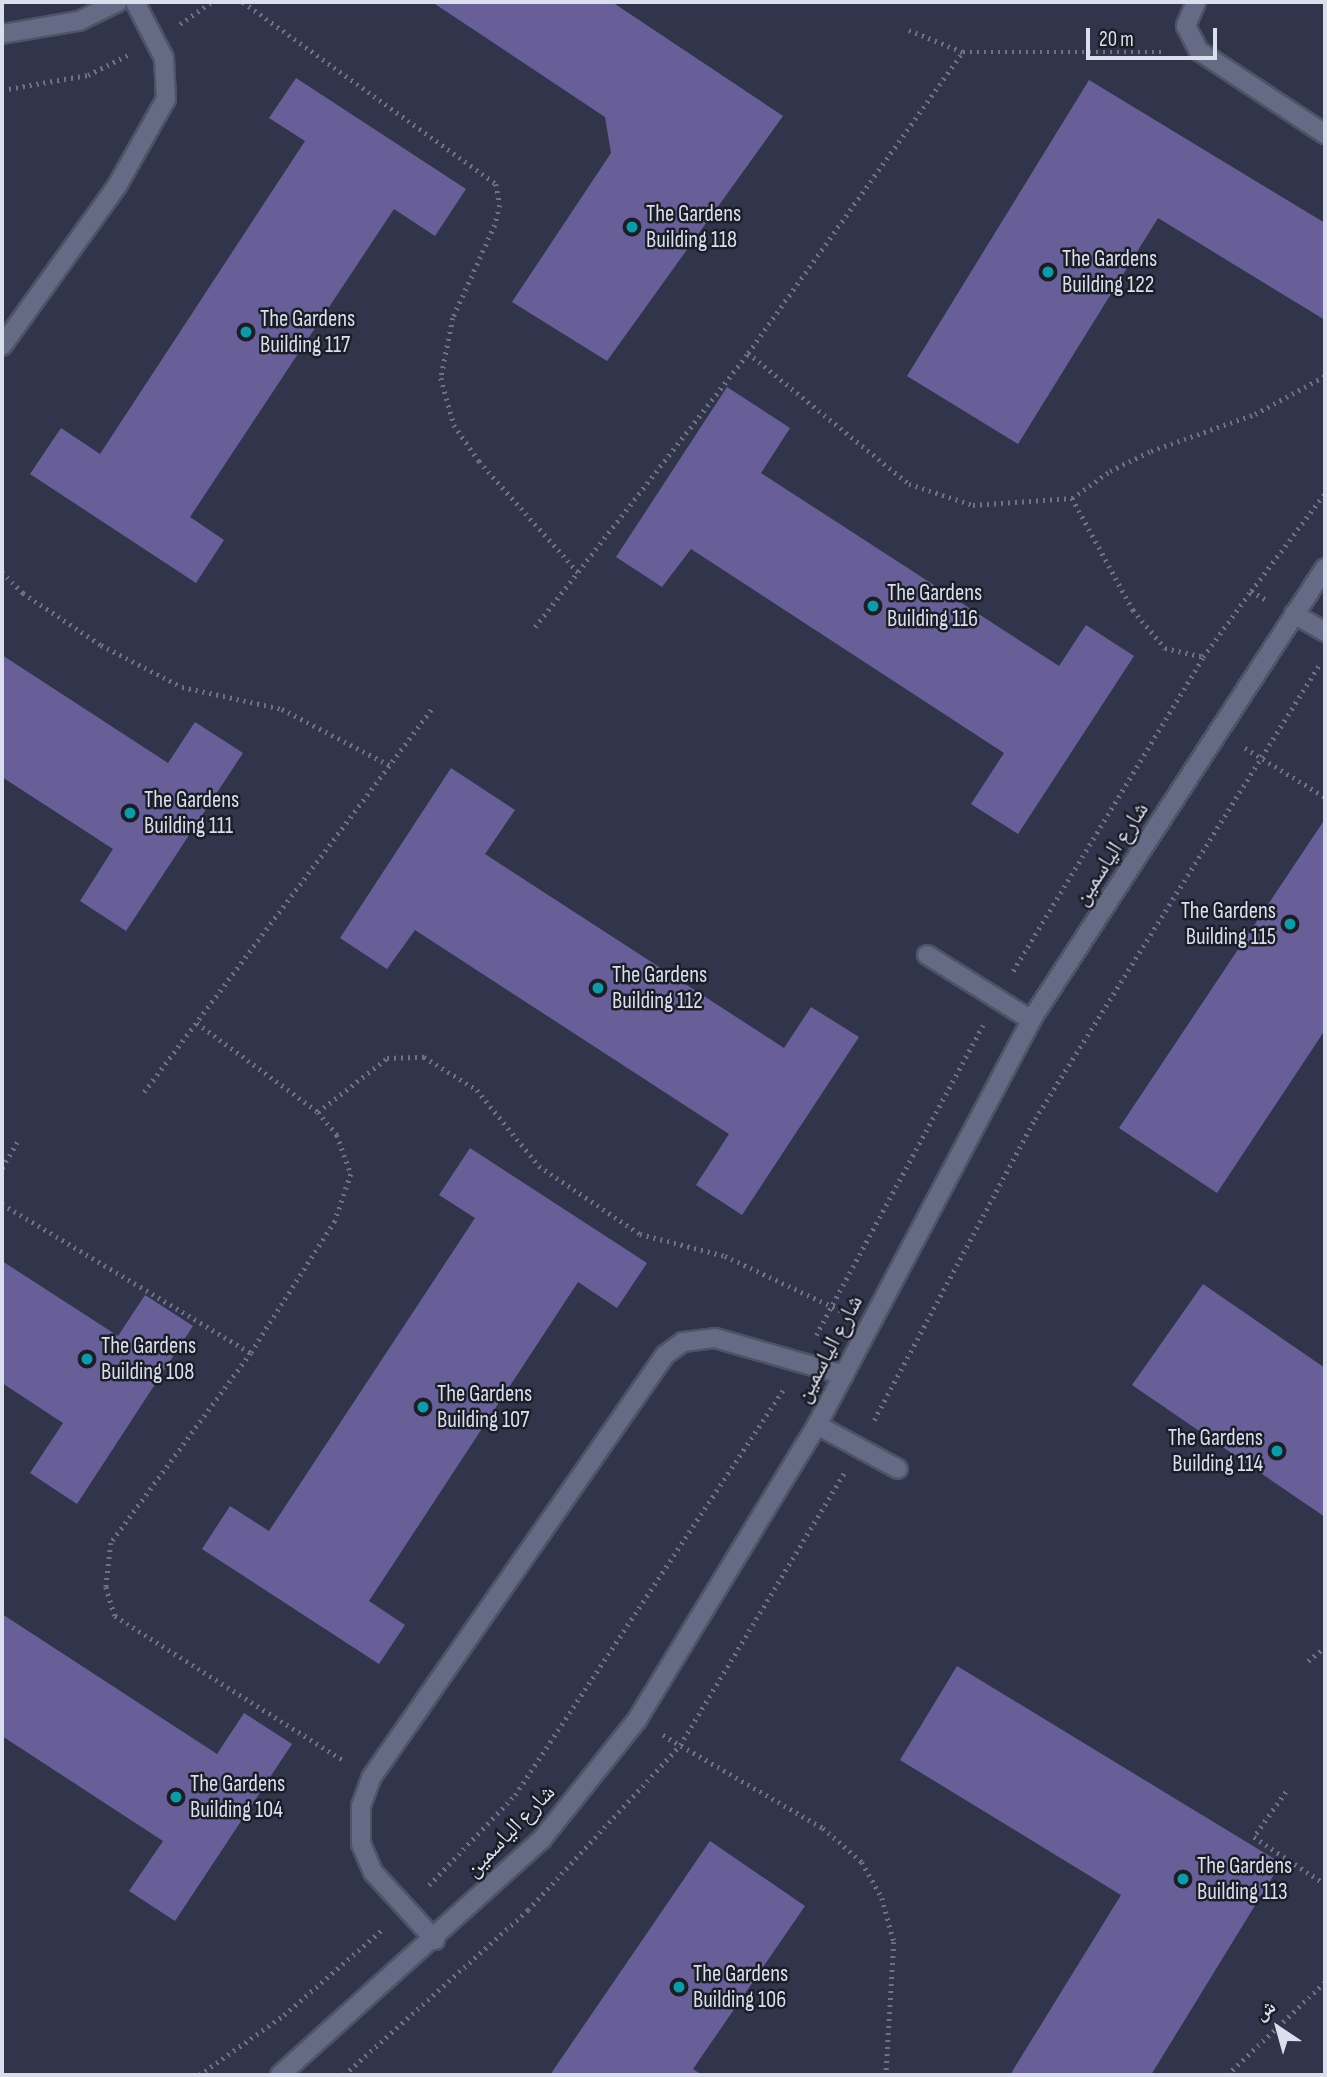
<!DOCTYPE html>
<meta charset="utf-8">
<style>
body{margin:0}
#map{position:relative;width:1327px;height:2077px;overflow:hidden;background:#31354c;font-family:"Sofia Sans Condensed","Noto Naskh Arabic",sans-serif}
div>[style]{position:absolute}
.building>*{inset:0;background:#695f98}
.path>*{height:4.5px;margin-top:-2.25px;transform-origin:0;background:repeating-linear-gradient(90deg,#6e7285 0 2px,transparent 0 7px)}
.roads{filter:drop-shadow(2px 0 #4f5366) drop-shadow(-2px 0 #4f5366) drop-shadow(0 2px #4f5366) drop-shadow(0 -2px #4f5366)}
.service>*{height:18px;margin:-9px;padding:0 9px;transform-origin:9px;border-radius:9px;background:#656b85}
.minor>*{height:18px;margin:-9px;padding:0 9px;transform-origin:9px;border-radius:9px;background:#656b85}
.dots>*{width:19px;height:19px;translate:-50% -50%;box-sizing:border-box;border:4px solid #1b1e28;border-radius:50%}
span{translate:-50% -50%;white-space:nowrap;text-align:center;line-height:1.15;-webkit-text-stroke:5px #1b1e28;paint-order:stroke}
.poi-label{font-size:23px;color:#dbdfed}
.left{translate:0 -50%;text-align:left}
.right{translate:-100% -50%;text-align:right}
.street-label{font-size:23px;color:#dbdfed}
.frame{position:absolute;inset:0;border:4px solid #dbdfed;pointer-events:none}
.north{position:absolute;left:1243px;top:1993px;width:70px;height:70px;-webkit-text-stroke:5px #1b1e28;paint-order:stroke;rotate:324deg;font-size:19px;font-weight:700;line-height:28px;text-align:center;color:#dbdfed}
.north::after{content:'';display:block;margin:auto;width:24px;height:32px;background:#dbdfed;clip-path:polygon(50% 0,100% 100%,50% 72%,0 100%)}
.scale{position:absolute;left:1086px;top:28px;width:131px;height:32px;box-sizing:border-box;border:4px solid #dbdfed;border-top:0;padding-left:9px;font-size:21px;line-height:24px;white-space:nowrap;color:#dbdfed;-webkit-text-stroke:5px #1b1e28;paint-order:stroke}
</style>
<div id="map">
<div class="building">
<i style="clip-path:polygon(432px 2px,612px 2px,783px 116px,607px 361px,512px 302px,611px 153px,605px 117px)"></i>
<i style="clip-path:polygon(296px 78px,466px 189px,435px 236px,394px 209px,190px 517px,224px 540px,196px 583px,30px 474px,61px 428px,100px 454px,305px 141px,269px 118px)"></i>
<i style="clip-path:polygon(1089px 80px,1325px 223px,1325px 320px,1158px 218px,1018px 444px,907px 376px)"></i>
<i style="clip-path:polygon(727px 387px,790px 428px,761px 473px,1059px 666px,1086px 625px,1134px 656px,1018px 834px,971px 804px,1004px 753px,691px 549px,662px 587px,616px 557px)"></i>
<i style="clip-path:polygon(2px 655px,168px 763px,195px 722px,243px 753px,126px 931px,80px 901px,113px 849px,2px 777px)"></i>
<i style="clip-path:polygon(451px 768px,515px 810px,485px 854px,784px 1048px,811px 1007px,859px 1037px,742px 1215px,696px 1185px,729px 1134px,415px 930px,387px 969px,340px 938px)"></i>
<i style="clip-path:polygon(1325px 819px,1325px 1030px,1217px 1193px,1119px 1128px)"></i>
<i style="clip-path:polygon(470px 1148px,647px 1263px,617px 1308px,578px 1282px,369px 1601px,405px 1625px,379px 1664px,202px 1549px,230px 1506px,269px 1531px,475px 1218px,439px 1195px)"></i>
<i style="clip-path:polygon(2px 1261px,118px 1336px,145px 1295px,193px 1326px,77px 1504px,30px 1473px,63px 1423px,2px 1383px)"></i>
<i style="clip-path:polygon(1203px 1284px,1325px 1368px,1325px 1517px,1132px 1385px)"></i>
<i style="clip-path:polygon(2px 1614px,217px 1754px,244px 1713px,292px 1744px,175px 1921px,129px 1891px,163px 1841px,2px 1736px)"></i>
<i style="clip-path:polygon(957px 1666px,1281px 1863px,1151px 2075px,1010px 2075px,1121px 1895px,900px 1760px)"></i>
<i style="clip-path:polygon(710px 1841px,805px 1906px,693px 2069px,702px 2075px,550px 2075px)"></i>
</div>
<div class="path">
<i style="left:243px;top:2px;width:312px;rotate:35.7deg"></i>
<i style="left:496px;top:184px;width:21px;rotate:79deg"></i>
<i style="left:500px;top:205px;width:21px;rotate:104deg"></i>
<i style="left:495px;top:225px;width:102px;rotate:114.3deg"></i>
<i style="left:453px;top:318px;width:61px;rotate:101.3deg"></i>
<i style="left:441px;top:378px;width:49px;rotate:74.5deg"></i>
<i style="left:454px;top:425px;width:44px;rotate:55.2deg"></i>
<i style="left:479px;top:461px;width:149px;rotate:48.3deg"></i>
<i style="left:180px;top:24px;width:38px;rotate:-35deg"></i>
<i style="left:909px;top:30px;width:58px;rotate:22.2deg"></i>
<i style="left:963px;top:52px;width:200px"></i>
<i style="left:2px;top:90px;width:87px;rotate:-9.9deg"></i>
<i style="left:88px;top:75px;width:45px;rotate:-26.6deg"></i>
<i style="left:748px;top:353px;width:208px;rotate:39.1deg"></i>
<i style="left:909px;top:484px;width:67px;rotate:18.2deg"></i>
<i style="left:973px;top:505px;width:99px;rotate:-4deg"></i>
<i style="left:1072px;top:498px;width:128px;rotate:61.4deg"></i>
<i style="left:1133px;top:610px;width:50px;rotate:49.9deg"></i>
<i style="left:1165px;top:648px;width:39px;rotate:13deg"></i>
<i style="left:1203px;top:657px;width:82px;rotate:-54deg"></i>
<i style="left:1251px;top:591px;width:20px;rotate:30deg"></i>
<i style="left:1072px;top:498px;width:47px;rotate:-35.4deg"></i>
<i style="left:1110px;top:471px;width:46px;rotate:-26deg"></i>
<i style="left:1151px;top:451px;width:110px;rotate:-19.6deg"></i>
<i style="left:1255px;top:414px;width:80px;rotate:-28.5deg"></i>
<i style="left:2px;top:572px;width:30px;rotate:45deg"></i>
<i style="left:23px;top:593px;width:94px;rotate:33.7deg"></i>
<i style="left:101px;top:645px;width:91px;rotate:27.4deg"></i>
<i style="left:182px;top:687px;width:102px;rotate:12.4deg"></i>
<i style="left:282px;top:709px;width:121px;rotate:27.6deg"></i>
<i style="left:1251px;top:591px;width:123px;rotate:-52.9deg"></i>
<i style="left:535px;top:627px;width:347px;rotate:-52.1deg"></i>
<i style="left:748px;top:353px;width:370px;rotate:-54.5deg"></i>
<i style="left:1245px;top:748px;width:94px;rotate:31.5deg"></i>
<i style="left:1013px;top:971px;width:367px;rotate:-58.8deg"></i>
<i style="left:197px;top:1023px;width:150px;rotate:36.3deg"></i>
<i style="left:318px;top:1112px;width:30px;rotate:50deg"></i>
<i style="left:337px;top:1135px;width:41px;rotate:70.3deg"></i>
<i style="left:351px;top:1174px;width:50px;rotate:108.8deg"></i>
<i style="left:335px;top:1221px;width:156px;rotate:122.5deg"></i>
<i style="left:251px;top:1353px;width:236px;rotate:126.4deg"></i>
<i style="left:111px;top:1543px;width:44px;rotate:96.5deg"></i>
<i style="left:106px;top:1587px;width:30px;rotate:73deg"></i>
<i style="left:115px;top:1616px;width:273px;rotate:32.3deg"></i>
<i style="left:144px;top:1092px;width:481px;rotate:-53.1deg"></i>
<i style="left:318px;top:1112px;width:88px;rotate:-38deg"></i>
<i style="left:387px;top:1058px;width:37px;rotate:-2deg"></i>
<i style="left:424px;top:1057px;width:62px;rotate:31.9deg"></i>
<i style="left:477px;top:1090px;width:98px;rotate:50.8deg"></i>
<i style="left:539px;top:1166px;width:122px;rotate:34deg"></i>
<i style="left:640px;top:1234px;width:88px;rotate:14.5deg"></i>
<i style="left:725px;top:1256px;width:132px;rotate:25.2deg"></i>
<i style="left:2px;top:1168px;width:30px;rotate:-60deg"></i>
<i style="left:2px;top:1204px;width:290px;rotate:30.9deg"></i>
<i style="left:816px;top:1335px;width:352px;rotate:-61.7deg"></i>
<i style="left:874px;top:1420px;width:341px;rotate:-61.9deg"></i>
<i style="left:1035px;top:1119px;width:539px;rotate:-57.96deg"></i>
<i style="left:1308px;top:1661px;width:22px;rotate:-39deg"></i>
<i style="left:663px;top:1735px;width:185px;rotate:30.2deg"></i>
<i style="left:823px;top:1828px;width:52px;rotate:41.1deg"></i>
<i style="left:862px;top:1862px;width:41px;rotate:60.9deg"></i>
<i style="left:882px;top:1898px;width:46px;rotate:74.7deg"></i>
<i style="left:894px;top:1942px;width:133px;rotate:93.4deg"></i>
<i style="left:1286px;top:1792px;width:55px;rotate:125.4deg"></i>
<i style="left:1254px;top:1837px;width:85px;rotate:33.5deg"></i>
<i style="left:429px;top:1885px;width:124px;rotate:-46.3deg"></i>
<i style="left:515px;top:1795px;width:486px;rotate:-56.5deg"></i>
<i style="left:199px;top:2075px;width:104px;rotate:-35.2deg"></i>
<i style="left:284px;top:2015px;width:133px;rotate:-41deg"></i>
<i style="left:344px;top:2075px;width:247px;rotate:-41.9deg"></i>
<i style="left:528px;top:1910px;width:224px;rotate:-47.3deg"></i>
<i style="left:680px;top:1745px;width:318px;rotate:-58.9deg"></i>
<i style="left:1227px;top:2075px;width:135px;rotate:-43.5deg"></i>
</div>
<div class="roads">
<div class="service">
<i style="left:1196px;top:2px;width:26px;rotate:113deg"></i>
<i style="left:1186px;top:26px;width:28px;rotate:63deg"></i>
<i style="left:1199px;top:51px;width:151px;rotate:33.4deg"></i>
<i style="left:2px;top:346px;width:197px;rotate:-54.3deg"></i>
<i style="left:117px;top:186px;width:100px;rotate:-60.6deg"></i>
<i style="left:166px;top:99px;width:41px;rotate:-92.8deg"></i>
<i style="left:164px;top:58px;width:63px;rotate:-117.4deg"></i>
<i style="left:1294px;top:614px;width:36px;rotate:30deg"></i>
<i style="left:927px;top:955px;width:123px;rotate:32deg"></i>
<i style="left:817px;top:1425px;width:92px;rotate:28.5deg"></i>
<i style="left:435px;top:1940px;width:92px;rotate:-132.4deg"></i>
<i style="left:373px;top:1872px;width:30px;rotate:-113deg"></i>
<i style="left:361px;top:1844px;width:38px;rotate:-90deg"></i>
<i style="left:361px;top:1806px;width:30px;rotate:-70deg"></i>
<i style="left:371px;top:1778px;width:515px;rotate:-55.2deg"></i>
<i style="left:665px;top:1355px;width:22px;rotate:-36deg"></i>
<i style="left:683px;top:1342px;width:32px;rotate:-7deg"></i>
<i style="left:715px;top:1338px;width:134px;rotate:16deg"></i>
</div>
<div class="minor">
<i style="left:2px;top:34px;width:78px;rotate:-9.6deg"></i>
<i style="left:79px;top:21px;width:43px;rotate:-26deg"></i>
<i style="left:280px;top:2075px;width:353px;rotate:-42deg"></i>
<i style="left:542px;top:1839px;width:152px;rotate:-51.4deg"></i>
<i style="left:637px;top:1720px;width:346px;rotate:-58.6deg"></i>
<i style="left:817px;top:1425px;width:458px;rotate:-62.1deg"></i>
<i style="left:1031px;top:1020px;width:539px;rotate:-56.96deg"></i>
</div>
</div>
<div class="dots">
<i style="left:632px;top:227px;background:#0f9aa8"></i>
<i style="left:1048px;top:272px;background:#0f9aa8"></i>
<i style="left:246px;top:332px;background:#0f9aa8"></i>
<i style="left:873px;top:606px;background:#0f9aa8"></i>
<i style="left:130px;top:813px;background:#0f9aa8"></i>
<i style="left:1290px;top:924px;background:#0f9aa8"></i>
<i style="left:598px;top:988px;background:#0f9aa8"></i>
<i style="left:87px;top:1359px;background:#0f9aa8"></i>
<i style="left:423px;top:1407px;background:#0f9aa8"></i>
<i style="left:1277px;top:1451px;background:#0f9aa8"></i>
<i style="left:176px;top:1797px;background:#0f9aa8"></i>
<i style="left:1183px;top:1879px;background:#0f9aa8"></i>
<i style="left:679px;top:1987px;background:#0f9aa8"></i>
</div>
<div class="poi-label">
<span class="left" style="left:646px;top:227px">The Gardens<br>Building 118</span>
<span class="left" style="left:1062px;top:272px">The Gardens<br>Building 122</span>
<span class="left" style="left:260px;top:332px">The Gardens<br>Building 117</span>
<span class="left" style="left:887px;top:606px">The Gardens<br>Building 116</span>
<span class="left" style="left:144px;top:813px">The Gardens<br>Building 111</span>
<span class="right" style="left:1276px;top:924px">The Gardens<br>Building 115</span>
<span class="left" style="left:612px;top:988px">The Gardens<br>Building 112</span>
<span class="left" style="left:101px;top:1359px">The Gardens<br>Building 108</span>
<span class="left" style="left:437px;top:1407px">The Gardens<br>Building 107</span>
<span class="right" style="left:1263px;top:1451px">The Gardens<br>Building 114</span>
<span class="left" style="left:190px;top:1797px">The Gardens<br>Building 104</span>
<span class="left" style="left:1197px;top:1879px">The Gardens<br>Building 113</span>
<span class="left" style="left:693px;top:1987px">The Gardens<br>Building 106</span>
</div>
<div class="street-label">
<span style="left:1111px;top:854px;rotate:-57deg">شارع الياسمين</span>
<span style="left:829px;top:1349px;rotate:-62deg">شارع الياسمين</span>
<span style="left:510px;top:1831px;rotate:-46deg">شارع الياسمين</span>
</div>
<div class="frame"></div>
<div class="north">ش</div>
<div class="scale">20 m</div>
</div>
